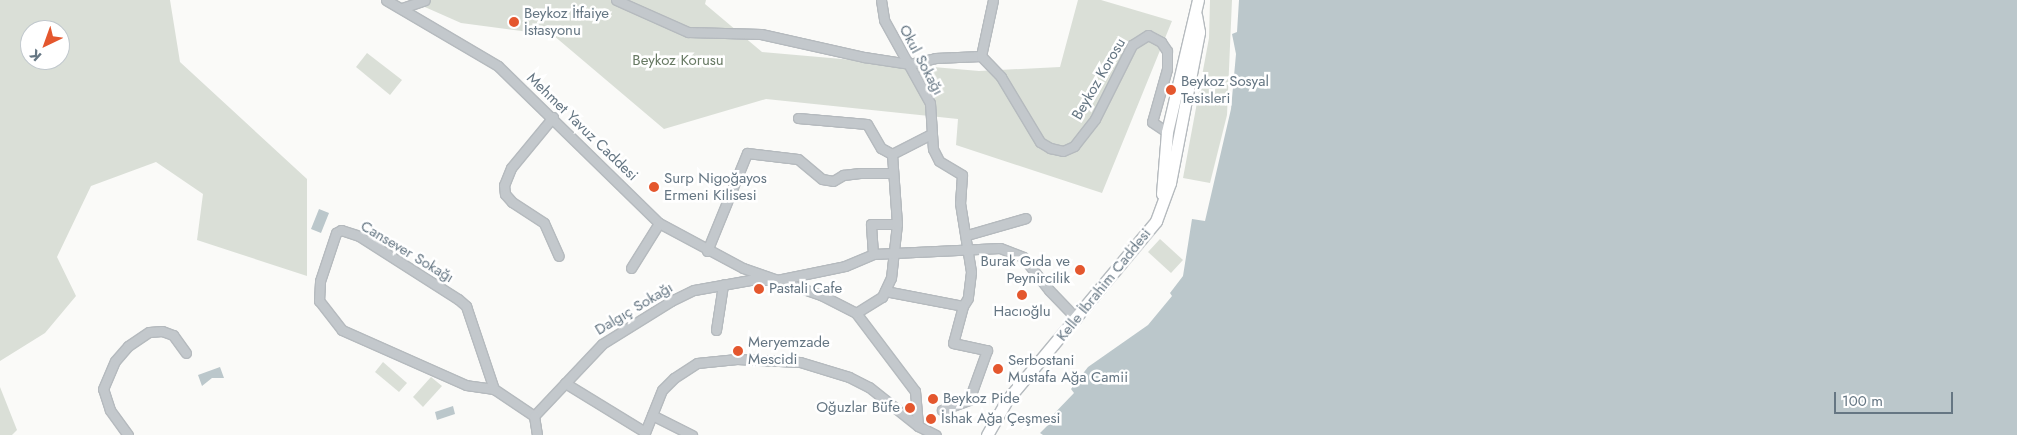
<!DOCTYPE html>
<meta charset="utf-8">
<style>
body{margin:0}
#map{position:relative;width:2017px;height:435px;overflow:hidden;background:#fafaf8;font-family:Jost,sans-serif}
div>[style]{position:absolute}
.green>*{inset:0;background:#dadfd7}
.water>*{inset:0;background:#bbc7cb}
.roads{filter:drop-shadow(1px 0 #b5babe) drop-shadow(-1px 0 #b5babe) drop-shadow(0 1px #b5babe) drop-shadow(0 -1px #b5babe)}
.minor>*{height:9px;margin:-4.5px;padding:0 4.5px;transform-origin:4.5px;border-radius:4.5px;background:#c3c8cc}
.major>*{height:11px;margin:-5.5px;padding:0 5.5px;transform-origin:5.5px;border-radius:5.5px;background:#fff}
.dots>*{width:14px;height:14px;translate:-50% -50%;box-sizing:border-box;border:2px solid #fff;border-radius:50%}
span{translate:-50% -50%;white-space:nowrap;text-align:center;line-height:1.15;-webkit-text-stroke:5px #fff;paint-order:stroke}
.poi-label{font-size:15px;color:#657683}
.left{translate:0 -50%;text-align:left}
.right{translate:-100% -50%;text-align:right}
.street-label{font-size:15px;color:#657683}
.park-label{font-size:15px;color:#687a64}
.north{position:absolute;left:20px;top:20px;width:50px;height:50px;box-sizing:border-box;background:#fff;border:1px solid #c1c8cd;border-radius:50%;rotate:222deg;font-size:14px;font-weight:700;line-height:20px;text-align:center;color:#657683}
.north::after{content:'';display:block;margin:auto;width:18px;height:22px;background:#e4572e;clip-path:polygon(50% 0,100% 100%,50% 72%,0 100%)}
.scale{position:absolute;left:1834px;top:392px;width:119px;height:22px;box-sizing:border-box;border:2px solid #657683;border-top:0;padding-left:6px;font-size:15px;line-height:18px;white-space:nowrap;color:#657683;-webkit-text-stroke:4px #fff;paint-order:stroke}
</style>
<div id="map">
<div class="green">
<i style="clip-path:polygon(evenodd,0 0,170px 0,180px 62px,307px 179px,307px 276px,197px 240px,203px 194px,156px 162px,91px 186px,57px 257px,76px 296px,45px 333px,0 361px,0 0,30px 30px,60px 30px,60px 60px,30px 60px,30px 30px)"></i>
<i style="clip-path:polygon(409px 0,706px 0,705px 4px,762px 52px,979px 71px,1060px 67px,1078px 0,1101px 0,1172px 21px,1102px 193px,956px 145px,958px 119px,766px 99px,664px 129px,553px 35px,461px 23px)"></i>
<i style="clip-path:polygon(1210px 0,1232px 0,1227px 115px,1210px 183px,1183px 178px,1209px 38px)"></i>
<i style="clip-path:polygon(367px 53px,402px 80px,390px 95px,356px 67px)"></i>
<i style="clip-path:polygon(1160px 239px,1183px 260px,1171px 273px,1148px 252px)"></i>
<i style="clip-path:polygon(383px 362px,407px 383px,399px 392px,375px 372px)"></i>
<i style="clip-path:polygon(431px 377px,442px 386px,423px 407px,413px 397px)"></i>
<i style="clip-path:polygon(0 387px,17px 430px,12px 435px,0 435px)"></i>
</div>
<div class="water">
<i style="clip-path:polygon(1239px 0,2017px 0,2017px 435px,1043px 435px,1040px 433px,1049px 424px,1047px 421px,1074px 393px,1071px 389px,1088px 367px,1148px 325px,1172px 296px,1170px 293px,1183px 276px,1192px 219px,1205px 221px,1231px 109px,1236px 54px,1232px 34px,1237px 32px)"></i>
<i style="clip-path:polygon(319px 209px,329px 213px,321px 233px,311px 229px)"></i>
<i style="clip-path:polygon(220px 367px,224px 378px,212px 378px,202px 386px,198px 375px)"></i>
<i style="clip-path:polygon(453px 406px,455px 414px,437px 420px,435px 412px)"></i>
</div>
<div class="roads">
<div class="minor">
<i style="left:386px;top:0;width:130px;rotate:30.5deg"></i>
<i style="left:498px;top:66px;width:225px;rotate:44.3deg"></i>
<i style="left:659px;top:223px;width:95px;rotate:28.2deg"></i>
<i style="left:743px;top:268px;width:83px;rotate:19.1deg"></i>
<i style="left:821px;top:295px;width:39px;rotate:27deg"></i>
<i style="left:856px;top:313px;width:98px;rotate:52.9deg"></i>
<i style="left:915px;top:391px;width:35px;rotate:85deg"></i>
<i style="left:616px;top:0;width:79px;rotate:24deg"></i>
<i style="left:688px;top:32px;width:73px;rotate:1.6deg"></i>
<i style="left:761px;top:34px;width:106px;rotate:12.6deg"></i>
<i style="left:864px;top:57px;width:47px;rotate:8.7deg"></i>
<i style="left:910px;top:64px;width:26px;rotate:-13deg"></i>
<i style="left:935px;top:58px;width:46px;rotate:-2.5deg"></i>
<i style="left:881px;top:0;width:20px;rotate:81deg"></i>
<i style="left:884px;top:20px;width:95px;rotate:61deg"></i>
<i style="left:930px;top:103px;width:46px;rotate:86.3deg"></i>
<i style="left:933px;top:149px;width:13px;rotate:63deg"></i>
<i style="left:939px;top:161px;width:27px;rotate:31deg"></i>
<i style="left:962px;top:175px;width:28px;rotate:94deg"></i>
<i style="left:960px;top:203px;width:70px;rotate:80.9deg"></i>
<i style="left:971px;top:272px;width:26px;rotate:97deg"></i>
<i style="left:968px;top:298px;width:9px;rotate:122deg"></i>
<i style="left:963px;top:306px;width:38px;rotate:105deg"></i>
<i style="left:953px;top:343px;width:35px;rotate:12deg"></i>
<i style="left:987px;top:350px;width:53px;rotate:109.8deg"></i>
<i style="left:969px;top:400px;width:29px;rotate:160deg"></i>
<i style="left:402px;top:8px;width:24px;rotate:-19deg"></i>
<i style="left:981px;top:56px;width:29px;rotate:46deg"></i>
<i style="left:1001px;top:77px;width:76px;rotate:59deg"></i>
<i style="left:1040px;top:142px;width:12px;rotate:31deg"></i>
<i style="left:1050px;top:148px;width:13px;rotate:13deg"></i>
<i style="left:1063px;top:151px;width:12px;rotate:-24deg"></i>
<i style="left:1074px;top:146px;width:34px;rotate:-52deg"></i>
<i style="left:1095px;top:119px;width:83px;rotate:-63.4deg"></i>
<i style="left:1132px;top:45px;width:19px;rotate:-32deg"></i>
<i style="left:1148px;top:35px;width:15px;rotate:28deg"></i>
<i style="left:1161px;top:42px;width:11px;rotate:56deg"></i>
<i style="left:1167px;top:51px;width:18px;rotate:90deg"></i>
<i style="left:1167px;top:69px;width:55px;rotate:105.8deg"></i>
<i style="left:1152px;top:122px;width:18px;rotate:34deg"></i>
<i style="left:981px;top:56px;width:57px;rotate:-77.9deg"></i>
<i style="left:553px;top:117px;width:66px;rotate:129.5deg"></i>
<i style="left:511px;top:168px;width:18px;rotate:112deg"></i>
<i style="left:504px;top:185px;width:9px;rotate:84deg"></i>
<i style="left:505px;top:194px;width:11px;rotate:49deg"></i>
<i style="left:512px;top:202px;width:38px;rotate:33deg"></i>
<i style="left:544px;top:223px;width:36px;rotate:66deg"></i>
<i style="left:798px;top:118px;width:69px;rotate:5deg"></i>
<i style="left:867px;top:124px;width:28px;rotate:60deg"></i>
<i style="left:881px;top:148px;width:13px;rotate:29deg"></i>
<i style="left:967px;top:235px;width:61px;rotate:-16.1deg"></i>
<i style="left:707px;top:251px;width:106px;rotate:-67.8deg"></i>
<i style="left:747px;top:153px;width:51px;rotate:6.7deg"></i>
<i style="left:798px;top:159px;width:31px;rotate:40deg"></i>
<i style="left:822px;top:179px;width:11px;rotate:10deg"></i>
<i style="left:833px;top:181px;width:12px;rotate:-31deg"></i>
<i style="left:843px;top:175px;width:17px;rotate:-7deg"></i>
<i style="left:860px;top:173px;width:32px"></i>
<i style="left:873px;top:254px;width:30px;rotate:-94deg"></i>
<i style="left:871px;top:224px;width:26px"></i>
<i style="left:631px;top:268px;width:53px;rotate:-58.1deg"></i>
<i style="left:885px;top:291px;width:79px;rotate:10.9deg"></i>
<i style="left:856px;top:313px;width:31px;rotate:-32deg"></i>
<i style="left:882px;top:297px;width:21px;rotate:-65deg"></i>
<i style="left:891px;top:278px;width:54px;rotate:-83.7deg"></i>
<i style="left:897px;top:224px;width:70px;rotate:-94.1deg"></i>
<i style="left:892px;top:154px;width:44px;rotate:-27.1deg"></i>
<i style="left:716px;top:330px;width:46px;rotate:-81.2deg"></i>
<i style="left:565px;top:383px;width:94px;rotate:31.5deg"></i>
<i style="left:494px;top:389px;width:28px;rotate:-172deg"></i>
<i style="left:466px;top:385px;width:136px;rotate:-156.1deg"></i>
<i style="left:342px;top:330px;width:37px;rotate:-128deg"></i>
<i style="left:319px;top:301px;width:20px;rotate:-87deg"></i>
<i style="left:320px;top:281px;width:51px;rotate:-71.6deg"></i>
<i style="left:336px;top:233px;width:6px;rotate:-31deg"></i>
<i style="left:341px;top:230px;width:19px;rotate:18deg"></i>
<i style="left:359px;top:236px;width:117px;rotate:32.5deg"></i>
<i style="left:458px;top:299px;width:11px;rotate:41deg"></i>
<i style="left:466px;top:306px;width:88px;rotate:71.4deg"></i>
<i style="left:494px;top:389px;width:48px;rotate:34deg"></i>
<i style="left:652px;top:415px;width:45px;rotate:26.6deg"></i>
<i style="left:534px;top:416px;width:99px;rotate:-46.6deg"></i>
<i style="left:602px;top:344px;width:81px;rotate:-31.9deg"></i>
<i style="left:671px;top:301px;width:25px;rotate:-26deg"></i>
<i style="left:694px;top:290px;width:57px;rotate:-10.1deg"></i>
<i style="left:750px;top:280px;width:27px"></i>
<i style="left:777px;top:280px;width:69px;rotate:-11.6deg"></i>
<i style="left:845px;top:266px;width:30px;rotate:-23deg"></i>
<i style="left:873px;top:254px;width:127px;rotate:-2.7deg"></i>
<i style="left:1000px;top:248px;width:25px;rotate:21deg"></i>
<i style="left:1023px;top:257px;width:42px;rotate:51.8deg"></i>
<i style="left:1049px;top:290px;width:40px;rotate:46deg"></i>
<i style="left:534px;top:416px;width:19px;rotate:81deg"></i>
<i style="left:128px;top:435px;width:31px;rotate:-126deg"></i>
<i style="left:110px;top:410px;width:22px;rotate:-108deg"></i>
<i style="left:103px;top:389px;width:30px;rotate:-67deg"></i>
<i style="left:115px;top:361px;width:20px;rotate:-49deg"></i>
<i style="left:128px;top:346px;width:25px;rotate:-34deg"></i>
<i style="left:149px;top:332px;width:13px;rotate:-4deg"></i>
<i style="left:162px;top:331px;width:12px;rotate:20deg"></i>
<i style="left:173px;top:335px;width:22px;rotate:54deg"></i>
<i style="left:644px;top:435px;width:48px;rotate:-68.2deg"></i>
<i style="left:662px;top:390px;width:17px;rotate:-45deg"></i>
<i style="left:674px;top:378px;width:27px;rotate:-33deg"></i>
<i style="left:697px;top:363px;width:40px;rotate:-5.7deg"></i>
<i style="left:737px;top:359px;width:63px;rotate:2.7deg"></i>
<i style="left:800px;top:362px;width:51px;rotate:17deg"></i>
<i style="left:849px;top:377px;width:22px;rotate:27deg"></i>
<i style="left:869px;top:387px;width:63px;rotate:38.5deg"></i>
<i style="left:918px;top:426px;width:20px;rotate:27deg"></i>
</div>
<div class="major">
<i style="left:1162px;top:194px;width:62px;rotate:-85.4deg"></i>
<i style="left:1167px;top:132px;width:136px;rotate:-76.8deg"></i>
<i style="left:987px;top:435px;width:40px;rotate:-60.3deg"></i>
<i style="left:1007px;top:400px;width:233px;rotate:-50.2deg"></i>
<i style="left:1156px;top:221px;width:40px;rotate:-69.8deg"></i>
<i style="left:1170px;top:183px;width:154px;rotate:-79.1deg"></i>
<i style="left:1199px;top:32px;width:17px;rotate:-100deg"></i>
</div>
</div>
<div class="dots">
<i style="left:514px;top:22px;background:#e4572e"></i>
<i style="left:1171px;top:90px;background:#e4572e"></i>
<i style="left:654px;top:187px;background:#e4572e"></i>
<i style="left:1080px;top:270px;background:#e4572e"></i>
<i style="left:759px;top:289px;background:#e4572e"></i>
<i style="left:1022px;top:295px;background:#e4572e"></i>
<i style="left:738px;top:351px;background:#e4572e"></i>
<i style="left:998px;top:369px;background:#e4572e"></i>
<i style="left:933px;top:399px;background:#e4572e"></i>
<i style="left:910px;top:408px;background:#e4572e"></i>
<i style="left:931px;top:419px;background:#e4572e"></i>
</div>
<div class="poi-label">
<span class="left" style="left:524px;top:22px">Beykoz İtfaiye<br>İstasyonu</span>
<span class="left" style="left:1181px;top:90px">Beykoz Sosyal<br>Tesisleri</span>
<span class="left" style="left:664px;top:187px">Surp Nigoğayos<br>Ermeni Kilisesi</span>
<span class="right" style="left:1070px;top:270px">Burak Gıda ve<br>Peynircilik</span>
<span class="left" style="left:769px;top:289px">Pastali Cafe</span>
<span style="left:1022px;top:312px">Hacıoğlu</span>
<span class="left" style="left:748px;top:351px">Meryemzade<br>Mescidi</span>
<span class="left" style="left:1008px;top:369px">Serbostani<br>Mustafa Ağa Camii</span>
<span class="left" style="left:943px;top:399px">Beykoz Pide</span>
<span class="right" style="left:900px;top:408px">Oğuzlar Büfe</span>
<span class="left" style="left:941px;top:419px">İshak Ağa Çeşmesi</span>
</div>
<div class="street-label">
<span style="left:921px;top:60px;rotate:62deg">Okul Sokağı</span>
<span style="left:1099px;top:79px;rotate:-60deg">Beykoz Korosu</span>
<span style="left:582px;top:127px;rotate:44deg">Mehmet Yavuz Caddesi</span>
<span style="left:407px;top:252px;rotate:31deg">Cansever Sokağı</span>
<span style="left:1104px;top:285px;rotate:-51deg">Kelle İbrahim Caddesi</span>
<span style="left:634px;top:309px;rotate:-31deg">Dalgıç Sokağı</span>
</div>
<div class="park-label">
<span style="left:678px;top:61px">Beykoz Korusu</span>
</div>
<div class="north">K</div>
<div class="scale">100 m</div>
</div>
